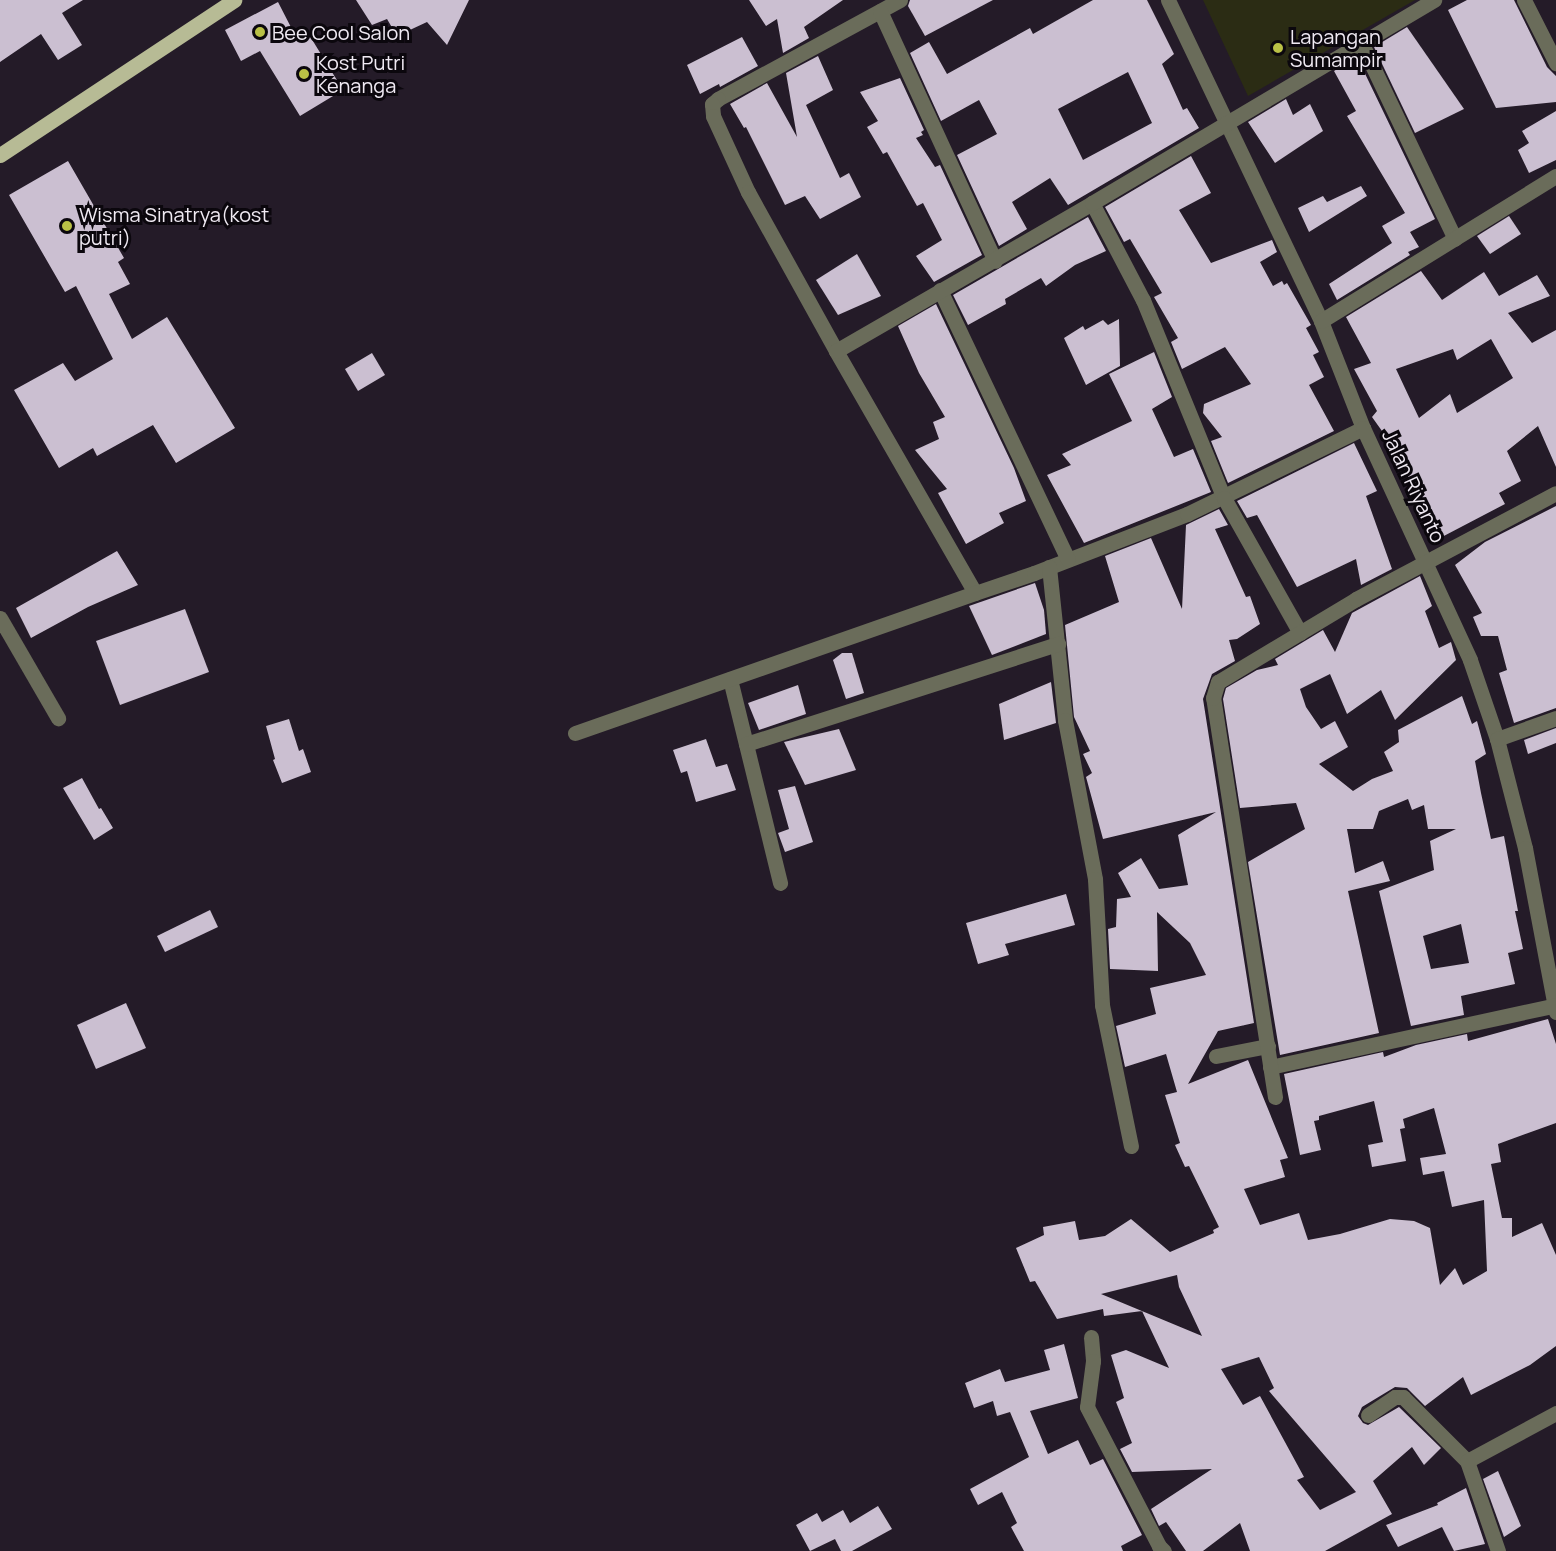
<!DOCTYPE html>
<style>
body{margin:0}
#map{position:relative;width:1556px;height:1551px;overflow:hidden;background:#241b28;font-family:Manrope,sans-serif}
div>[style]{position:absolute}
.green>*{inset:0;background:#2b2c14}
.building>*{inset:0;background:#cbbfd1}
.minor>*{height:15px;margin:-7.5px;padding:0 7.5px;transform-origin:7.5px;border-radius:7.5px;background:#6a6c5a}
.major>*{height:15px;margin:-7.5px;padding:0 7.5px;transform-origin:7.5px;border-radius:7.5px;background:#b7bb95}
.dots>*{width:16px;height:16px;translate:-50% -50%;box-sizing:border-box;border:3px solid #0b070d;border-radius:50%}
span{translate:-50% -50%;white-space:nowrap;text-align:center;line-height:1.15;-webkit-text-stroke:6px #0b070d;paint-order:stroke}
.poi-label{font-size:20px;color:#f0eaf3}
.left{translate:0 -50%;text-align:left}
.street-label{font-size:20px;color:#f0eaf3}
</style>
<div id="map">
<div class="green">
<i style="clip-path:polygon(1203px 0,1415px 0,1248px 96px)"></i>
</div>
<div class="building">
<i style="clip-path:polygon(0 0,83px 0,62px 13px,82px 45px,58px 60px,41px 34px,0 62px)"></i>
<i style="clip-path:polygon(356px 0,469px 0,447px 45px,427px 22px,397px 36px,387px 19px,372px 25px)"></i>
<i style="clip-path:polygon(749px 0,843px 0,804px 27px,809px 38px,783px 53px,777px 19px,766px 26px)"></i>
<i style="clip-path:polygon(910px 0,993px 0,925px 36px,908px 6px)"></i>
<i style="clip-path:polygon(evenodd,1093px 0,1147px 0,1174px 54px,1162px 64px,1183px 110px,1187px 108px,1199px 128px,1068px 205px,1050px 178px,1012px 202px,1027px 229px,999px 246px,957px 155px,997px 134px,979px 100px,941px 121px,910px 53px,929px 42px,947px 74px,1030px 28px,1033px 34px,1093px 0,1128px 72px,1152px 123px,1083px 160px,1058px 109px,1128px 72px)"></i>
<i style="clip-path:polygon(1467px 0,1514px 0,1547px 67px,1556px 76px,1556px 102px,1496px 108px,1448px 10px)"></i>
<i style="clip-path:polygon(278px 2px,297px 39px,308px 33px,343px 90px,300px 116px,260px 51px,241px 61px,225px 30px)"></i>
<i style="clip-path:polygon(1407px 27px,1464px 109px,1415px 133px,1374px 47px)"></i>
<i style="clip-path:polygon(742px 37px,758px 66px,720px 87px,719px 84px,700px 94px,687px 65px)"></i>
<i style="clip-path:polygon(818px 56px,833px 90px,806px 105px,840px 178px,849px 173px,861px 197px,820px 219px,805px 196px,785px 205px,746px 127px,744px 128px,730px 104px,767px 83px,797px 137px,786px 73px)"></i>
<i style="clip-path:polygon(1357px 57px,1435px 219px,1410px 232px,1419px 247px,1408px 252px,1410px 255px,1337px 300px,1329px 284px,1392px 243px,1382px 226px,1405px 213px,1347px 116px,1356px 111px,1334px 71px)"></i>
<i style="clip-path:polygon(900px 78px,924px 130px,921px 132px,923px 135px,916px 138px,935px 167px,940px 165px,982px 255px,934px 282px,916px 256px,942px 240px,923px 203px,917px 206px,887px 152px,883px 154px,867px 127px,878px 121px,860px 92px)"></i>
<i style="clip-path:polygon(1286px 99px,1293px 115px,1310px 104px,1323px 131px,1275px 163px,1248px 122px)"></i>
<i style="clip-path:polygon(1556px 111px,1556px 160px,1529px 173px,1518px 150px,1529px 143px,1522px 131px)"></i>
<i style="clip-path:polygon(1191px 156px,1211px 193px,1179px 210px,1211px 263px,1272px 240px,1277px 252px,1260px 262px,1273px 286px,1282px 281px,1284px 285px,1287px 283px,1311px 325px,1306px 328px,1319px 352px,1313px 355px,1324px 377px,1309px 385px,1334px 431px,1228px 483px,1211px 441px,1222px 437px,1203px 413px,1204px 404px,1251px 384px,1225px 347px,1182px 369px,1171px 342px,1178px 338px,1154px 297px,1162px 293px,1130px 239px,1124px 242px,1105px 207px)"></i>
<i style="clip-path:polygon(68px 161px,124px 258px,118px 262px,130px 284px,109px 294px,132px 339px,167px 317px,235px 428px,176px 463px,153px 425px,97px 456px,93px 448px,59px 468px,14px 390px,63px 363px,75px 381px,113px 359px,76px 286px,65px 292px,9px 195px)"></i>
<i style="clip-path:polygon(1361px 186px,1367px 196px,1309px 232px,1298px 208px,1323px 196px,1327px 202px)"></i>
<i style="clip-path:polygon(1509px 216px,1521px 234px,1490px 254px,1477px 236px)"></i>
<i style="clip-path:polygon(1088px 217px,1106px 251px,1075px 265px,1046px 286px,1041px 278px,1005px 299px,1006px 304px,968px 325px,953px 295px)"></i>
<i style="clip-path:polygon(857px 254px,881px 296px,838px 315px,816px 280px)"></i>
<i style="clip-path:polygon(evenodd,1421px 271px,1442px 300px,1484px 272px,1499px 296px,1537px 275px,1550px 296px,1508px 313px,1532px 343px,1556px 330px,1556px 467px,1538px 426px,1507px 451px,1521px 481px,1499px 493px,1505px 504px,1440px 538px,1384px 430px,1382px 431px,1372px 417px,1377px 411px,1354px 369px,1371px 363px,1346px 317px,1421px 271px,1491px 339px,1513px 378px,1457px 413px,1450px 394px,1419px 418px,1396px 369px,1453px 349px,1457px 360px,1491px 339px)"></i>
<i style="clip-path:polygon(936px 304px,1014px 468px,1026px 501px,999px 513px,1004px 523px,966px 544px,938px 493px,947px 489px,915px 450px,939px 439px,933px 422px,945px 417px,919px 373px,898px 326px)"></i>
<i style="clip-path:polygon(1119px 319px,1120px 366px,1086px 385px,1064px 338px,1083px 326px,1085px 330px,1103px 320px,1108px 325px)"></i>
<i style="clip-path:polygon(1154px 352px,1172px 397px,1152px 409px,1174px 457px,1193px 449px,1211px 492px,1084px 543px,1047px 475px,1071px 465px,1062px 454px,1132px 421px,1109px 374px)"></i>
<i style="clip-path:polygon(372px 353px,385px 375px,358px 391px,345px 369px)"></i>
<i style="clip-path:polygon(1354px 443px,1377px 491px,1366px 496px,1392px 569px,1361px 585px,1356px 559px,1297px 587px,1257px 515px,1247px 518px,1237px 501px)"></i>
<i style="clip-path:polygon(1556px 506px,1556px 708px,1514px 723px,1499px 673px,1507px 670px,1498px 636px,1481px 636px,1473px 617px,1482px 613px,1455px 565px,1485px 542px)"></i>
<i style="clip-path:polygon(evenodd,1219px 509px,1228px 525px,1215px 529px,1246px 597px,1250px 596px,1260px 624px,1237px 639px,1229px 640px,1235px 661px,1212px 674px,1203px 699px,1254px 1023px,1218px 1031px,1188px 1084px,1248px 1060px,1288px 1158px,1280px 1160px,1285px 1177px,1244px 1189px,1260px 1225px,1299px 1213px,1308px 1240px,1340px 1234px,1390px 1219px,1414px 1221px,1430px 1228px,1440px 1285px,1455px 1268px,1463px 1285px,1487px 1271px,1484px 1200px,1452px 1207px,1444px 1171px,1423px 1175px,1420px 1158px,1446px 1154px,1434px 1108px,1403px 1119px,1405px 1128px,1400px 1129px,1406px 1161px,1372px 1167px,1368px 1145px,1383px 1142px,1374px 1101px,1319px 1116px,1319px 1120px,1314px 1121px,1321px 1150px,1300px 1155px,1284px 1074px,1383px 1052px,1384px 1057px,1416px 1045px,1467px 1034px,1468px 1041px,1548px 1019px,1556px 1044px,1556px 1123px,1498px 1144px,1501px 1162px,1491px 1164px,1502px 1218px,1512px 1218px,1512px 1237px,1542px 1223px,1556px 1255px,1556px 1346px,1530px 1365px,1471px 1395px,1463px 1377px,1425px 1406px,1407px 1388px,1395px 1387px,1362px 1407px,1358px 1416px,1363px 1423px,1368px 1425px,1399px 1407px,1441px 1448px,1424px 1465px,1412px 1447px,1373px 1481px,1392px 1514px,1325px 1551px,1250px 1551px,1240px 1523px,1203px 1551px,1186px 1551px,1166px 1522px,1159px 1526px,1151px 1509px,1212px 1469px,1132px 1472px,1120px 1449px,1132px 1443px,1116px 1402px,1124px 1398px,1111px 1355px,1126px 1350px,1169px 1368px,1142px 1311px,1104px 1316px,1103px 1309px,1057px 1319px,1035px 1281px,1030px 1282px,1016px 1248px,1044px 1235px,1043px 1227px,1075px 1221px,1079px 1240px,1105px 1236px,1131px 1219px,1170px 1252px,1214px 1233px,1213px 1230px,1219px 1227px,1189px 1166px,1185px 1167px,1175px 1145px,1180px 1143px,1165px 1095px,1177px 1092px,1166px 1054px,1125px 1067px,1116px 1026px,1156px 1014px,1150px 988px,1206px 975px,1190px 943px,1157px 912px,1158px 971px,1110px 969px,1108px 929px,1116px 927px,1117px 899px,1131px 897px,1118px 873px,1141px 858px,1159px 889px,1188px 885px,1178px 835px,1216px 812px,1103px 839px,1086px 777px,1092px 773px,1083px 754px,1090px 751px,1074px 717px,1065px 625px,1119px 602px,1105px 556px,1151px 538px,1182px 609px,1186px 525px,1219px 509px,1177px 1275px,1179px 1287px,1202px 1336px,1101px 1294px,1177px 1275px,1219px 509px,1259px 1357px,1274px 1388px,1269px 1391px,1356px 1492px,1320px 1510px,1297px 1480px,1304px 1477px,1260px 1396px,1243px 1405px,1221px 1369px,1259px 1357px)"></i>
<i style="clip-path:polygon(117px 551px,138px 585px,88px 607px,31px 638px,16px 608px)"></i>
<i style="clip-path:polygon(evenodd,1420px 576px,1432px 606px,1425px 611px,1439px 648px,1451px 642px,1456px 660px,1395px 720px,1381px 690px,1347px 714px,1330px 674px,1300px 689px,1306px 707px,1321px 729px,1335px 721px,1348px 747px,1319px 764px,1353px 791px,1372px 779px,1393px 771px,1384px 752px,1399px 742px,1398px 730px,1462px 696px,1472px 724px,1477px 721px,1486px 754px,1475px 761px,1481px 793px,1491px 839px,1504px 836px,1518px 911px,1515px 911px,1523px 949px,1508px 953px,1515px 984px,1461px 996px,1464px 1015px,1411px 1026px,1379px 891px,1434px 870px,1430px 841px,1456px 829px,1428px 829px,1424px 805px,1412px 810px,1408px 799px,1379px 811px,1373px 829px,1347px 829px,1355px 873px,1383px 861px,1390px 881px,1348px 891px,1379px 1033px,1280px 1055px,1248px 862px,1305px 829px,1296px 803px,1240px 808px,1223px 699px,1226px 688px,1257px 670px,1278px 665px,1275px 659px,1323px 630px,1335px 652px,1352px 613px,1420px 576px,1461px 924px,1469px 963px,1431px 969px,1423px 936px,1461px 924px)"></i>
<i style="clip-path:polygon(1035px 583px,1044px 610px,1046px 634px,992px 655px,969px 606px)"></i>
<i style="clip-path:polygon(185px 609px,209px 672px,120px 705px,96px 641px)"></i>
<i style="clip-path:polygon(842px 653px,852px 653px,864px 693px,846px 699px,833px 660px)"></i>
<i style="clip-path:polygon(1051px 682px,1056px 723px,1004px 740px,999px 704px)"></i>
<i style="clip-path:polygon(798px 685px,806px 714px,759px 730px,748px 703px)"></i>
<i style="clip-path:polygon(289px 719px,299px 751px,303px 749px,311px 772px,282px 783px,273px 760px,275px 759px,266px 726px)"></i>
<i style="clip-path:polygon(1556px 728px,1556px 743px,1528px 754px,1524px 740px)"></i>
<i style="clip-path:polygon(839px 729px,856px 770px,805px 785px,784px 742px)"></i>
<i style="clip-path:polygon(706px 739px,716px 767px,727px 764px,736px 790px,696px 802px,687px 771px,681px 773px,673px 750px)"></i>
<i style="clip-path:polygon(82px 778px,99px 809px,101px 808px,113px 828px,94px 840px,63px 788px)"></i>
<i style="clip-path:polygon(795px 786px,813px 842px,785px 852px,778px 833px,789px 829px,778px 790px)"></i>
<i style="clip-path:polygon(1066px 894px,1075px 925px,1005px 944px,1009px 955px,978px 964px,966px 923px)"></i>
<i style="clip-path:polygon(210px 910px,218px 927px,165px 952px,157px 936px)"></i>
<i style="clip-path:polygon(126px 1003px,146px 1048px,96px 1069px,77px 1025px)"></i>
<i style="clip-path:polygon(1064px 1344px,1078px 1398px,1030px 1411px,1048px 1454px,1078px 1440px,1090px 1465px,1103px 1459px,1142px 1535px,1121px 1546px,1123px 1551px,1024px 1551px,1011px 1527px,1017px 1523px,1002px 1492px,978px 1505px,970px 1489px,1029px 1457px,1010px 1412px,997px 1416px,993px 1401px,974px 1408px,965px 1383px,1000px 1369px,1005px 1382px,1050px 1370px,1044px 1350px)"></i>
<i style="clip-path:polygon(1498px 1471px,1521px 1526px,1504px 1537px,1483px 1479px)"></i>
<i style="clip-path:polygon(1466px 1488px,1485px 1544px,1454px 1551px,1442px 1527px,1398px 1547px,1386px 1525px,1438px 1505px,1437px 1503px)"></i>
<i style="clip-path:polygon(878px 1506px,892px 1529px,852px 1551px,841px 1551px,835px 1539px,810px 1551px,796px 1525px,817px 1513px,822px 1522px,843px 1510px,850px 1523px)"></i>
</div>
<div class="minor">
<i style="left:900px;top:0;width:207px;rotate:151.5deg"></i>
<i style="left:718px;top:99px;width:8px;rotate:140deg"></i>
<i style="left:712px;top:104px;width:12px;rotate:85deg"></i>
<i style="left:713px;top:116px;width:84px;rotate:65.3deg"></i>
<i style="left:748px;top:192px;width:182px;rotate:61deg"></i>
<i style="left:836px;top:351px;width:279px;rotate:60.1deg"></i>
<i style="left:975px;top:593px;width:62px;rotate:-18.7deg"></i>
<i style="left:1034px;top:573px;width:164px;rotate:-21.1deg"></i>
<i style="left:1187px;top:514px;width:196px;rotate:-26deg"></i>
<i style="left:1168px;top:0;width:356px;rotate:64.5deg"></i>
<i style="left:1321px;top:321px;width:115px;rotate:68.6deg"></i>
<i style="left:1363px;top:428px;width:255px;rotate:65.2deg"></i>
<i style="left:1470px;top:660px;width:83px;rotate:71.1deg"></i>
<i style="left:1497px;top:739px;width:113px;rotate:75.6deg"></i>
<i style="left:1525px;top:848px;width:167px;rotate:79.3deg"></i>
<i style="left:1524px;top:0;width:71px;rotate:63.1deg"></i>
<i style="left:880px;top:11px;width:275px;rotate:65.3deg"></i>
<i style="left:1361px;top:42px;width:218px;rotate:64.5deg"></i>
<i style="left:1092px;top:203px;width:110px;rotate:62.3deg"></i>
<i style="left:1143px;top:300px;width:214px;rotate:67.8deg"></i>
<i style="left:1224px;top:498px;width:155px;rotate:60.6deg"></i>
<i style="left:940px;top:290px;width:298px;rotate:64.6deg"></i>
<i style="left:1321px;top:321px;width:276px;rotate:-31.7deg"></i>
<i style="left:836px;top:351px;width:296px;rotate:-30deg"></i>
<i style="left:1092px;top:203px;width:398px;rotate:-30.7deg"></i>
<i style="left:1049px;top:567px;width:154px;rotate:84deg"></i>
<i style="left:1065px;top:720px;width:162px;rotate:79.3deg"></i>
<i style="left:1095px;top:879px;width:126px;rotate:86.8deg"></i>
<i style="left:1102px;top:1005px;width:144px;rotate:78.4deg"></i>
<i style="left:0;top:618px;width:116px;rotate:59.9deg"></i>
<i style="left:730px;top:679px;width:210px;rotate:76.2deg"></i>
<i style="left:575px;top:733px;width:424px;rotate:-19.3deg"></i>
<i style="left:1497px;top:739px;width:63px;rotate:-19.6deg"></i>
<i style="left:746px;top:744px;width:328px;rotate:-17.8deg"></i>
<i style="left:1216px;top:1056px;width:53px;rotate:-10.9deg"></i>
<i style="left:1270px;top:1067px;width:293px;rotate:-12.2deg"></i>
<i style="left:1275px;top:1097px;width:404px;rotate:-98.8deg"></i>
<i style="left:1213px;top:698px;width:17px;rotate:-73deg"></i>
<i style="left:1218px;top:682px;width:161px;rotate:-31deg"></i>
<i style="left:1356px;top:599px;width:226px;rotate:-27.9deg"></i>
<i style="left:1091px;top:1337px;width:24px;rotate:85deg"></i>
<i style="left:1093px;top:1361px;width:46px;rotate:97.4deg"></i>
<i style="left:1087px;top:1407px;width:157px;rotate:62.6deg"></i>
<i style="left:1159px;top:1546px;width:7px;rotate:45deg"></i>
<i style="left:1368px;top:1415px;width:32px;rotate:-34deg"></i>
<i style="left:1395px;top:1397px;width:8px"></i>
<i style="left:1403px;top:1397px;width:91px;rotate:45deg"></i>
<i style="left:1498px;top:1551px;width:95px;rotate:-109deg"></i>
<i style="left:1467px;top:1461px;width:101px;rotate:-28.3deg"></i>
</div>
<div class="major">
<i style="left:0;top:155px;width:281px;rotate:-33.5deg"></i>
</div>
<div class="dots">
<i style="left:260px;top:32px;background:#b9c046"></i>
<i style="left:1278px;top:48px;background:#b9c046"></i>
<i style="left:304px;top:74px;background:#b9c046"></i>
<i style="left:67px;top:226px;background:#b9c046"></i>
</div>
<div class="poi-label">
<span class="left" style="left:272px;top:32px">Bee Cool Salon</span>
<span class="left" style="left:1290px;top:48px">Lapangan<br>Sumampir</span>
<span class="left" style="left:316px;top:74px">Kost Putri<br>Kenanga</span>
<span class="left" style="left:79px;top:226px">Wisma Sinatrya(kost<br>putri)</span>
</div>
<div class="street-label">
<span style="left:1414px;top:486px;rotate:65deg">Jalan Riyanto</span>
</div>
</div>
